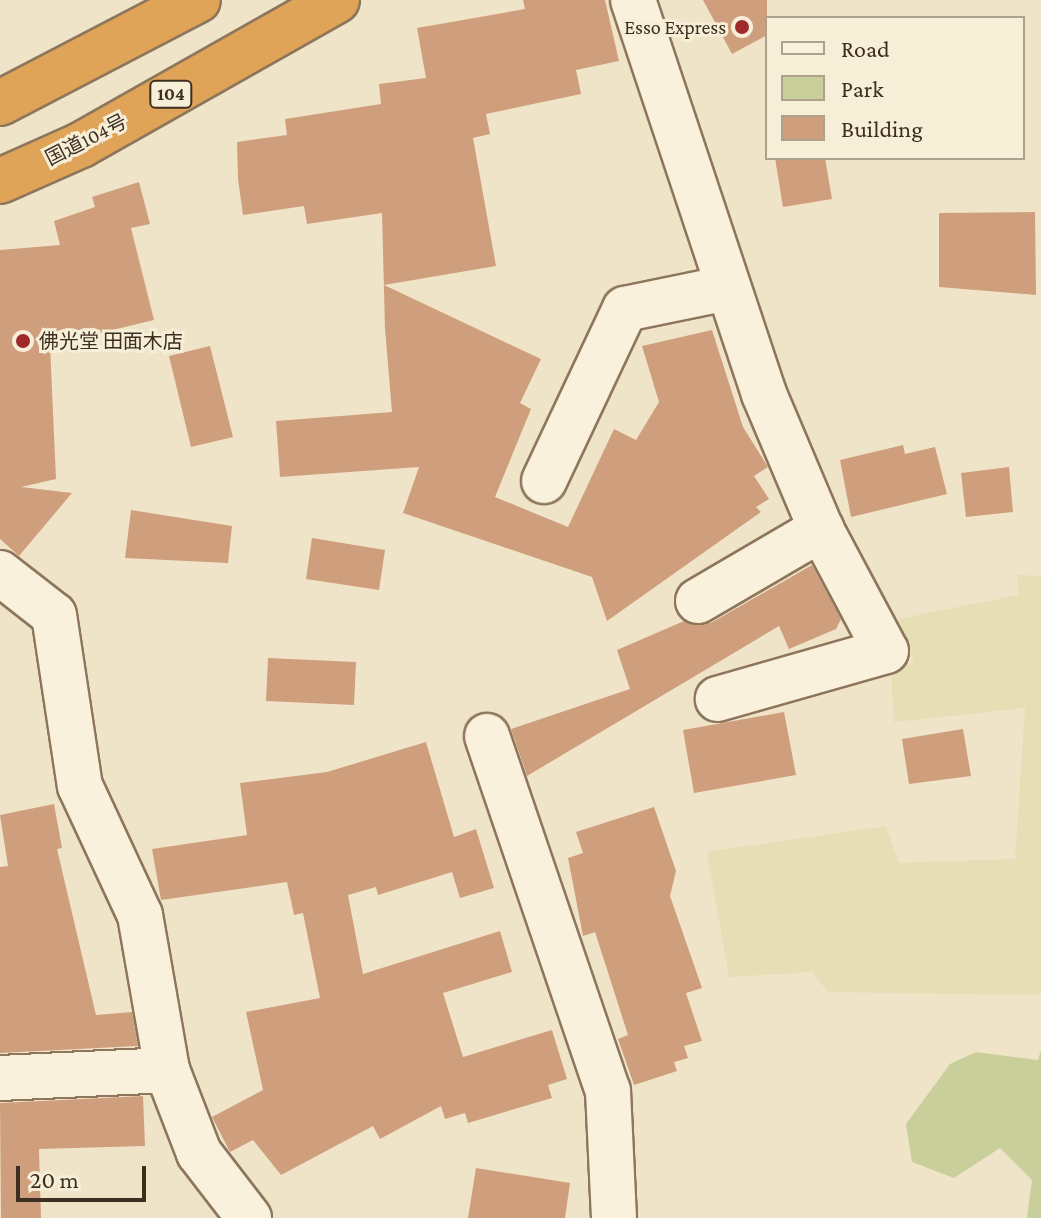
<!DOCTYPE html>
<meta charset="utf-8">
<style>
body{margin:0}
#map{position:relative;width:1041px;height:1218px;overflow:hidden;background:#f0e4c8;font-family:"Crimson Pro","Noto Sans JP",serif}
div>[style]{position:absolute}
.farmland>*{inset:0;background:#e6deb5}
.green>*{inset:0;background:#c9cf9b}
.building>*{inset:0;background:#cf9f7d}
.roads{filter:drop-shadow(2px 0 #8d765c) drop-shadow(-2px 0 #8d765c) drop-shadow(0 2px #8d765c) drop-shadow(0 -2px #8d765c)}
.street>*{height:44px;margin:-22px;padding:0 22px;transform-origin:22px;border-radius:22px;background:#faf1dc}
.highway>*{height:44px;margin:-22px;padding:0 22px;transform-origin:22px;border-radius:22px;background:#e0a458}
.dots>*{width:22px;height:22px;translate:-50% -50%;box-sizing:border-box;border:4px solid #f7eed8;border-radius:50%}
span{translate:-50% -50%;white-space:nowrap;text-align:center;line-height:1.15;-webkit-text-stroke:6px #f7eed8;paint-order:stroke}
.shield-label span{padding:2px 6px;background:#f7eed8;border:2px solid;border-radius:6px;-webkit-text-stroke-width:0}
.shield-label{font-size:18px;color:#3d2e20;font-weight:700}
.poi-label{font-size:20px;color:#3d2e20}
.right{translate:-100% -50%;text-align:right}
.left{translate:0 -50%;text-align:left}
.street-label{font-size:20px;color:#3d2e20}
.legend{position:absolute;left:765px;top:16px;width:260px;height:144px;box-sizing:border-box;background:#f7eed8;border:2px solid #ada18e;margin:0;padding:10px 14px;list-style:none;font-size:24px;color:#3d2e20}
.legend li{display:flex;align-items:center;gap:16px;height:40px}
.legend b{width:40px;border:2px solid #ada18e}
.scale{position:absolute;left:16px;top:1166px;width:130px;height:36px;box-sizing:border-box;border:4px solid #3d2e20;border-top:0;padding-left:10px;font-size:24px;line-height:28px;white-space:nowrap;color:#3d2e20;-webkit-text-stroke:6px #f7eed8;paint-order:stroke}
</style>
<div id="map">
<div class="farmland">
<i style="clip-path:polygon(1017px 575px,1041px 576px,1041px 995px,828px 992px,812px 972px,729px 977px,707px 852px,886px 826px,899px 863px,1015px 859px,1025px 708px,894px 722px,891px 672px,914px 662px,898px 619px,1019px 595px)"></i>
</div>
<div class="green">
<i style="clip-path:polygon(1041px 1050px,1041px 1218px,1027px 1218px,1032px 1180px,1000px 1148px,954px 1178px,912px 1162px,906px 1124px,950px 1064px,976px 1052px,1038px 1060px)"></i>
</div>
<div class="building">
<i style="clip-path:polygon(523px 0,605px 0,619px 61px,576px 70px,581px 94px,486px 114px,490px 134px,473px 138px,496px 266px,384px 285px,541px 359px,520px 403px,531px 409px,495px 497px,568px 527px,614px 429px,636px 440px,659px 402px,642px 346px,712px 330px,743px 427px,768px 467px,754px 476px,769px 499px,756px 507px,761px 512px,607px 621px,592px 577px,403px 513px,419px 467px,280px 477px,276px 421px,392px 412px,385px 329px,382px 213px,307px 224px,304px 206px,243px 215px,238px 179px,237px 142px,287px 135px,285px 119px,381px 104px,379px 84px,426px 78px,417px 28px,525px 9px)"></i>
<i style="clip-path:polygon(703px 0,767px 0,767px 35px,732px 54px)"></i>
<i style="clip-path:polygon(775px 158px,825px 158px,832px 199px,783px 207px)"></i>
<i style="clip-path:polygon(139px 182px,150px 224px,131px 228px,154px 320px,50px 345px,56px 479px,21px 487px,72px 493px,19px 556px,0 539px,0 250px,60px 245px,54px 221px,95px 207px,92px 197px)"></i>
<i style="clip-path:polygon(1035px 212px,1036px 295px,939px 287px,939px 213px)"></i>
<i style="clip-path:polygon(210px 346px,233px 437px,191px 447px,169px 356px)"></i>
<i style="clip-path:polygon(903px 445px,905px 454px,935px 447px,947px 494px,851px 517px,840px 460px)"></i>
<i style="clip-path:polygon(1009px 467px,1013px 512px,966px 517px,961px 473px)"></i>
<i style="clip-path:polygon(131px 510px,232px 526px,228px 563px,125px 558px)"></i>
<i style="clip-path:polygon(312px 538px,385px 550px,379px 590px,306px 579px)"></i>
<i style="clip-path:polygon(812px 565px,841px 619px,836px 629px,789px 649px,779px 626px,527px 776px,511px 729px,630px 689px,617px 650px,684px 621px,711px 623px)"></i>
<i style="clip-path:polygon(268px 658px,356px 662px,354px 705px,266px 701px)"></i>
<i style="clip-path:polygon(784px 712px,796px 775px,694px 793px,683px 730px)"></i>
<i style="clip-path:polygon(963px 729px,971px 776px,909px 784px,902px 739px)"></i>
<i style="clip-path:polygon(426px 742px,454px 837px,476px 829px,494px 888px,460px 898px,452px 872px,378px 895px,376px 887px,348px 895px,363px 974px,500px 931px,512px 972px,443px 993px,463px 1057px,552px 1030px,567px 1079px,548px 1085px,552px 1098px,468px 1123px,465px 1113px,445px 1119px,441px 1106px,380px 1139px,373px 1126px,281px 1175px,253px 1140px,230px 1152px,212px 1117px,263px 1090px,246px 1012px,320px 998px,303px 913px,294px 915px,287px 882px,161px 900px,152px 849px,247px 835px,240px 783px,327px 772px)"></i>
<i style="clip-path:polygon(54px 804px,62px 848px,57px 849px,96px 1015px,132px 1012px,138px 1046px,0 1053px,0 867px,8px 866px,0 815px)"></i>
<i style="clip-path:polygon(654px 807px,676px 871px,670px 896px,702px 988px,686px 993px,702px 1041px,684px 1046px,688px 1058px,674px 1062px,677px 1071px,634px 1085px,618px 1039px,628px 1035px,595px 932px,583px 936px,568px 858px,583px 853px,576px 832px)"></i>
<i style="clip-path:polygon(143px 1096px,145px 1146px,39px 1149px,41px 1218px,1px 1218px,0 1103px)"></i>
<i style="clip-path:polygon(476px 1168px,570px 1183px,565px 1218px,468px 1218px)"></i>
</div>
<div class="roads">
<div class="street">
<i style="left:633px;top:0;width:415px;rotate:71.6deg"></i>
<i style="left:764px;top:394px;width:147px;rotate:67.1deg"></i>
<i style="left:821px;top:529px;width:138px;rotate:62deg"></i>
<i style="left:886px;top:651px;width:175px;rotate:164.1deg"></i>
<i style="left:544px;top:481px;width:190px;rotate:-64.8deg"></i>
<i style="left:625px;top:309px;width:104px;rotate:-11.6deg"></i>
<i style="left:0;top:573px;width:68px;rotate:37.9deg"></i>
<i style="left:54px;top:615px;width:173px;rotate:81.4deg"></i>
<i style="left:80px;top:786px;width:142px;rotate:65.1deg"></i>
<i style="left:140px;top:915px;width:157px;rotate:80.1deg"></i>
<i style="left:167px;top:1070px;width:89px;rotate:68.9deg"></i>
<i style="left:199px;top:1153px;width:82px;rotate:52.4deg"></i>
<i style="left:698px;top:601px;width:143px;rotate:-30.3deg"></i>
<i style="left:487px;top:736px;width:375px;rotate:71.2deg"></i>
<i style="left:608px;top:1091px;width:127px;rotate:87.3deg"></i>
<i style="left:0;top:1078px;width:167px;rotate:-2.7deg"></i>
</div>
<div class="highway">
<i style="left:0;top:103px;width:223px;rotate:-27.5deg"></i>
<i style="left:0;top:181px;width:89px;rotate:-24deg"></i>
<i style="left:81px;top:145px;width:294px;rotate:-29.5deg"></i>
</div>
</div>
<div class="dots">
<i style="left:742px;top:27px;background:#9e2a2b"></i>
<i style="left:23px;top:341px;background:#9e2a2b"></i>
</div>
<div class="shield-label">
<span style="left:171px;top:94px">104</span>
</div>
<div class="poi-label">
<span class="right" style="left:726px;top:27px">Esso Express</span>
<span class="left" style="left:39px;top:341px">佛光堂 田面木店</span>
</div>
<div class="street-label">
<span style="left:86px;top:140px;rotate:-27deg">国道104号</span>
</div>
<ul class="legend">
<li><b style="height:10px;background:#faf1dc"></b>Road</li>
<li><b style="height:22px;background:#c9cf9b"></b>Park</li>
<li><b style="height:22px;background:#cf9f7d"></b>Building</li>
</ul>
<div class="scale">20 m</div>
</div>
